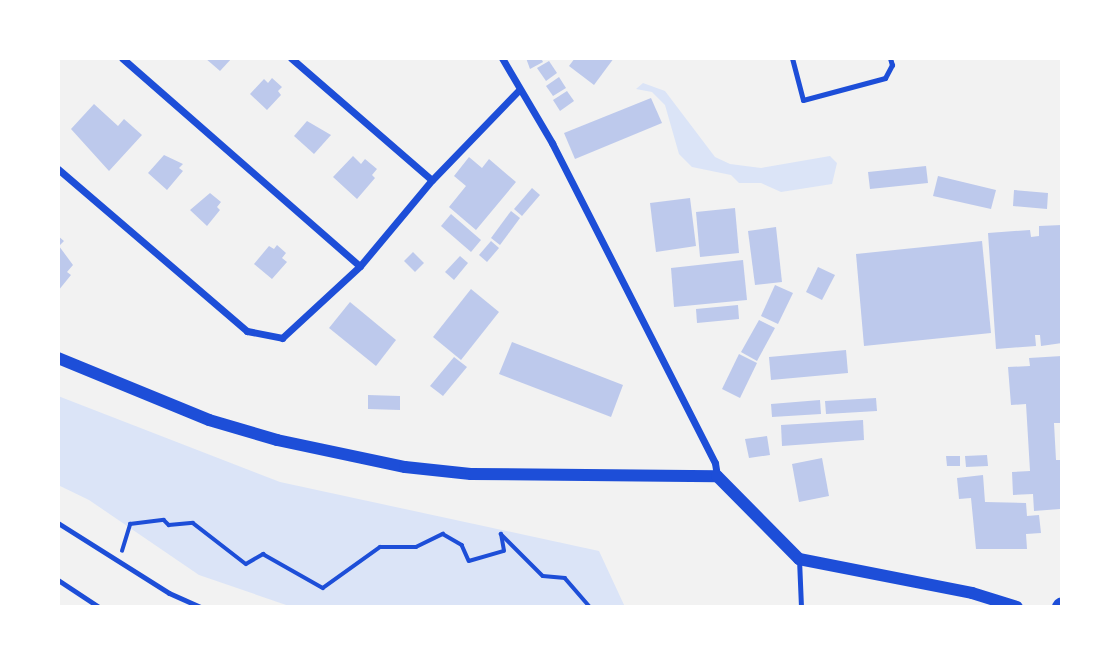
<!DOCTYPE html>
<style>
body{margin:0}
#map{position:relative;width:1120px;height:665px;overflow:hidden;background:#f2f2f2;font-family:"PT Serif",serif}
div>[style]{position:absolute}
.green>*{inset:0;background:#dbe4f7}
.building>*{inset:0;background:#bdc9ec}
.path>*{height:3.5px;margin:-1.75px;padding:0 1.75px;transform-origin:1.75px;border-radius:1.75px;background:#1d4ed8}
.service>*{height:5px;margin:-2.5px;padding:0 2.5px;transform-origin:2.5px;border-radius:2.5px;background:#1d4ed8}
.minor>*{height:7px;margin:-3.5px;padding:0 3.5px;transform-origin:3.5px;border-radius:3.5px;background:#1d4ed8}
.tertiary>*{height:12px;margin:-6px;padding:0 6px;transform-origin:6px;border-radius:6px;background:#1d4ed8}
.trunk>*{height:18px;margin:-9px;padding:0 9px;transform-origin:9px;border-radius:9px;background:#1d4ed8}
span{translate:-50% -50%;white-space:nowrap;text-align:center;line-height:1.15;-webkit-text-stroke:7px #fff;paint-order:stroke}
.frame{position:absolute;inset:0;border:60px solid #fff;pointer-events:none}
</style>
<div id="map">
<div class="green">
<i style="clip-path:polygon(643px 83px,665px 91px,715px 157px,730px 164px,761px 168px,830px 156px,837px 163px,832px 184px,781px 192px,761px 183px,739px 183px,731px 175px,692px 167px,679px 154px,665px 105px,652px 92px,636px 89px)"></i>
<i style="clip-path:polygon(58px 396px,280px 482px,599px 551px,625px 607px,292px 607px,199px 575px,89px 500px,58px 485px)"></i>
</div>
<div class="building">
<i style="clip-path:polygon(205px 58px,232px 58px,220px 71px)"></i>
<i style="clip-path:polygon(526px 58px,541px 58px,543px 62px,530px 69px)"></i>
<i style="clip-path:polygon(575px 58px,614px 58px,594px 85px,569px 66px)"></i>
<i style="clip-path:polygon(549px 61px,557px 73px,546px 81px,537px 68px)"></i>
<i style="clip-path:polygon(559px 77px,566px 88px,553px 96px,546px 86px)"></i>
<i style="clip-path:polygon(272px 78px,282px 87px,278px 91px,281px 95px,267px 110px,250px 94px,264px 79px,268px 83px)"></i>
<i style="clip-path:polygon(567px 91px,574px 101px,560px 111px,553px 100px)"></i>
<i style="clip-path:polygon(651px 98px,662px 123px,575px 159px,564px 133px)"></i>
<i style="clip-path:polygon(94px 104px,118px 126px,124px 119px,142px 135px,109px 171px,71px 129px)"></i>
<i style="clip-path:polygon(307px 121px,331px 135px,314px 154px,294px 136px)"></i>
<i style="clip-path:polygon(164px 155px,183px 164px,179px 168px,183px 171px,167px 190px,148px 173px)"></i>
<i style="clip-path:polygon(353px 156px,361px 164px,365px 159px,377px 169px,372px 175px,375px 178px,357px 199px,333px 177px)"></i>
<i style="clip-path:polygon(469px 157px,482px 168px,489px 159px,516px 182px,476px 230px,449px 207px,466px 186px,454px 176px)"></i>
<i style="clip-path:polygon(926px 166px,928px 183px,870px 189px,868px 172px)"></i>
<i style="clip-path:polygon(938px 176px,996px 190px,991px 209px,933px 196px)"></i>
<i style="clip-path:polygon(532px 188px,540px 195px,522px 216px,514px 209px)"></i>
<i style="clip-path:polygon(1014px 190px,1048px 193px,1047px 209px,1013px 206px)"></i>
<i style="clip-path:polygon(210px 193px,221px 202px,217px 207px,220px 210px,207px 226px,190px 210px)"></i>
<i style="clip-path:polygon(690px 198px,696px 246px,656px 252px,650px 203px)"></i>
<i style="clip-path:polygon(735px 208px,739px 253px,700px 257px,696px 212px)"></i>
<i style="clip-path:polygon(511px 211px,520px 218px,500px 245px,491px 238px)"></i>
<i style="clip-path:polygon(451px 214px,481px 240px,471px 252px,441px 226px)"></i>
<i style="clip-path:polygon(1062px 225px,1062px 343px,1041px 346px,1040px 335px,1035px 335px,1036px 346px,996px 349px,988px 233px,1030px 230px,1031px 237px,1039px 236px,1039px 226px)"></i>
<i style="clip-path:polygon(776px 227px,782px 282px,755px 285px,748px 231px)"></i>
<i style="clip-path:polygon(58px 236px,64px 241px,59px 246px,73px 265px,67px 272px,71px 275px,58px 291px)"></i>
<i style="clip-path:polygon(491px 241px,499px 248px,487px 262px,479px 255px)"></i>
<i style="clip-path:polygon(982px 241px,991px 333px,864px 346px,856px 254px)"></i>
<i style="clip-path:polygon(277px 245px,286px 253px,282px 258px,287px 262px,272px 279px,254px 264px,269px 246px,274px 249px)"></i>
<i style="clip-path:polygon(413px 252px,424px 263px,415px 272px,404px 261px)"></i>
<i style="clip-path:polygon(460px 256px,468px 263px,454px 280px,445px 272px)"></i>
<i style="clip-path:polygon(743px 260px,747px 300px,674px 307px,671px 268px)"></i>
<i style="clip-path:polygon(818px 267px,835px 275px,822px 300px,806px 292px)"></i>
<i style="clip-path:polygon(775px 285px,793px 293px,778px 324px,761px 316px)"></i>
<i style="clip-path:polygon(471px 289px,499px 312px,461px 360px,433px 337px)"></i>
<i style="clip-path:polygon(350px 302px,396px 340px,376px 366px,329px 328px)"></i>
<i style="clip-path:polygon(738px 305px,739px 319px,697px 323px,696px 309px)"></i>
<i style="clip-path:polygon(759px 320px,775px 328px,757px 361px,741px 352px)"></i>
<i style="clip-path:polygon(512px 342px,623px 385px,611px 417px,499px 374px)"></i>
<i style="clip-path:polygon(846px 350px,848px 373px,771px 380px,769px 357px)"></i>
<i style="clip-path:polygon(739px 354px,757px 363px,740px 398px,722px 389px)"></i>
<i style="clip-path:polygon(1062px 356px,1062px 423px,1054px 423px,1056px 460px,1062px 460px,1060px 509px,1034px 511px,1033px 494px,1013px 495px,1012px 472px,1030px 471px,1026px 404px,1011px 405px,1008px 367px,1030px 366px,1029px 358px)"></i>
<i style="clip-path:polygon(454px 357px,467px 367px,443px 396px,430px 386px)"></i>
<i style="clip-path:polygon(368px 395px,400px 396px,400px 410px,368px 409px)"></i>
<i style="clip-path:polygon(876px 398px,877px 411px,826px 414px,825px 401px)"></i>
<i style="clip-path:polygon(820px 400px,821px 414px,772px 417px,771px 404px)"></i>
<i style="clip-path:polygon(863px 420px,864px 440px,782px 446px,781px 425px)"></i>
<i style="clip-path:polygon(767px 436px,770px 455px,749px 458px,745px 439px)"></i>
<i style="clip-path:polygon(987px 455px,988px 466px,966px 467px,965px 456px)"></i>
<i style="clip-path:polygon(946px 456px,960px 456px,960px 466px,947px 466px)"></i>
<i style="clip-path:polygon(822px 458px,829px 496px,799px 502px,792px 464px)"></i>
<i style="clip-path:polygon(983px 475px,985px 502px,1026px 503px,1027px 516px,1039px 515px,1041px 533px,1026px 534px,1027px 549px,976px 549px,971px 498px,959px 499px,957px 478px)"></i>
</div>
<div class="path">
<i style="left:122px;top:551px;width:28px;rotate:-73deg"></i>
<i style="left:130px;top:524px;width:34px;rotate:-7deg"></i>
<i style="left:164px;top:520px;width:7px;rotate:45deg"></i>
<i style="left:169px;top:525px;width:24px;rotate:-5deg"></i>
<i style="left:193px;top:523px;width:67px;rotate:37.7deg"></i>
<i style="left:246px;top:564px;width:20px;rotate:-30deg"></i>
<i style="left:263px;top:554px;width:69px;rotate:29.5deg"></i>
<i style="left:323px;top:588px;width:70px;rotate:-35.7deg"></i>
<i style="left:380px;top:547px;width:36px"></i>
<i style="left:416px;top:547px;width:30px;rotate:-26deg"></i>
<i style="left:443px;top:534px;width:22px;rotate:30deg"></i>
<i style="left:462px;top:545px;width:17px;rotate:66deg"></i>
<i style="left:469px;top:561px;width:36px;rotate:-16deg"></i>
<i style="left:504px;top:551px;width:17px;rotate:-100deg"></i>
<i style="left:501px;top:534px;width:59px;rotate:45deg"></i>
<i style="left:543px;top:576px;width:22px;rotate:5deg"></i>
<i style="left:565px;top:578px;width:38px;rotate:49deg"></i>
</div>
<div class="service">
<i style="left:792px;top:58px;width:43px;rotate:75.3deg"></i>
<i style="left:803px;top:100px;width:85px;rotate:-15deg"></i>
<i style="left:885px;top:78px;width:15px;rotate:-62deg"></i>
<i style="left:892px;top:65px;width:7px;rotate:-106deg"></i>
<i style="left:58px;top:523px;width:131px;rotate:32.2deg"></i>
<i style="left:169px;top:593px;width:35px;rotate:24deg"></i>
<i style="left:799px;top:559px;width:48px;rotate:87.6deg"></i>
<i style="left:58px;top:580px;width:49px;rotate:33.4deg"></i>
</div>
<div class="minor">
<i style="left:122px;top:58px;width:316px;rotate:41.2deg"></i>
<i style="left:291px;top:58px;width:186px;rotate:40.9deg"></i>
<i style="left:502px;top:58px;width:99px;rotate:59.5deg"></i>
<i style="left:552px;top:143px;width:359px;rotate:63deg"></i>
<i style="left:715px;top:463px;width:13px;rotate:81deg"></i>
<i style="left:58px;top:169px;width:249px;rotate:40.6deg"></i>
<i style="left:247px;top:331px;width:36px;rotate:11deg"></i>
<i style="left:282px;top:338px;width:106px;rotate:-42.7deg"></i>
<i style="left:360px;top:266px;width:112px;rotate:-50.1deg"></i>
<i style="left:432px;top:180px;width:125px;rotate:-46deg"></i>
</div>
<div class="tertiary">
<i style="left:58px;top:358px;width:163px;rotate:22.3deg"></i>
<i style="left:209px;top:420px;width:71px;rotate:16.4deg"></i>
<i style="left:277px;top:440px;width:131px;rotate:11.9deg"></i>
<i style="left:405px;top:467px;width:66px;rotate:6.1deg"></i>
<i style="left:471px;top:474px;width:246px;rotate:0.5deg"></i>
<i style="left:717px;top:476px;width:117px;rotate:45.3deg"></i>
<i style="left:799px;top:559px;width:176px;rotate:11.1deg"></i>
<i style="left:972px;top:593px;width:47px;rotate:17.3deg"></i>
</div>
<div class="trunk">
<i style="left:1061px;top:607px;width:1px;rotate:-45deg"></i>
</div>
<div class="frame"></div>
</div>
